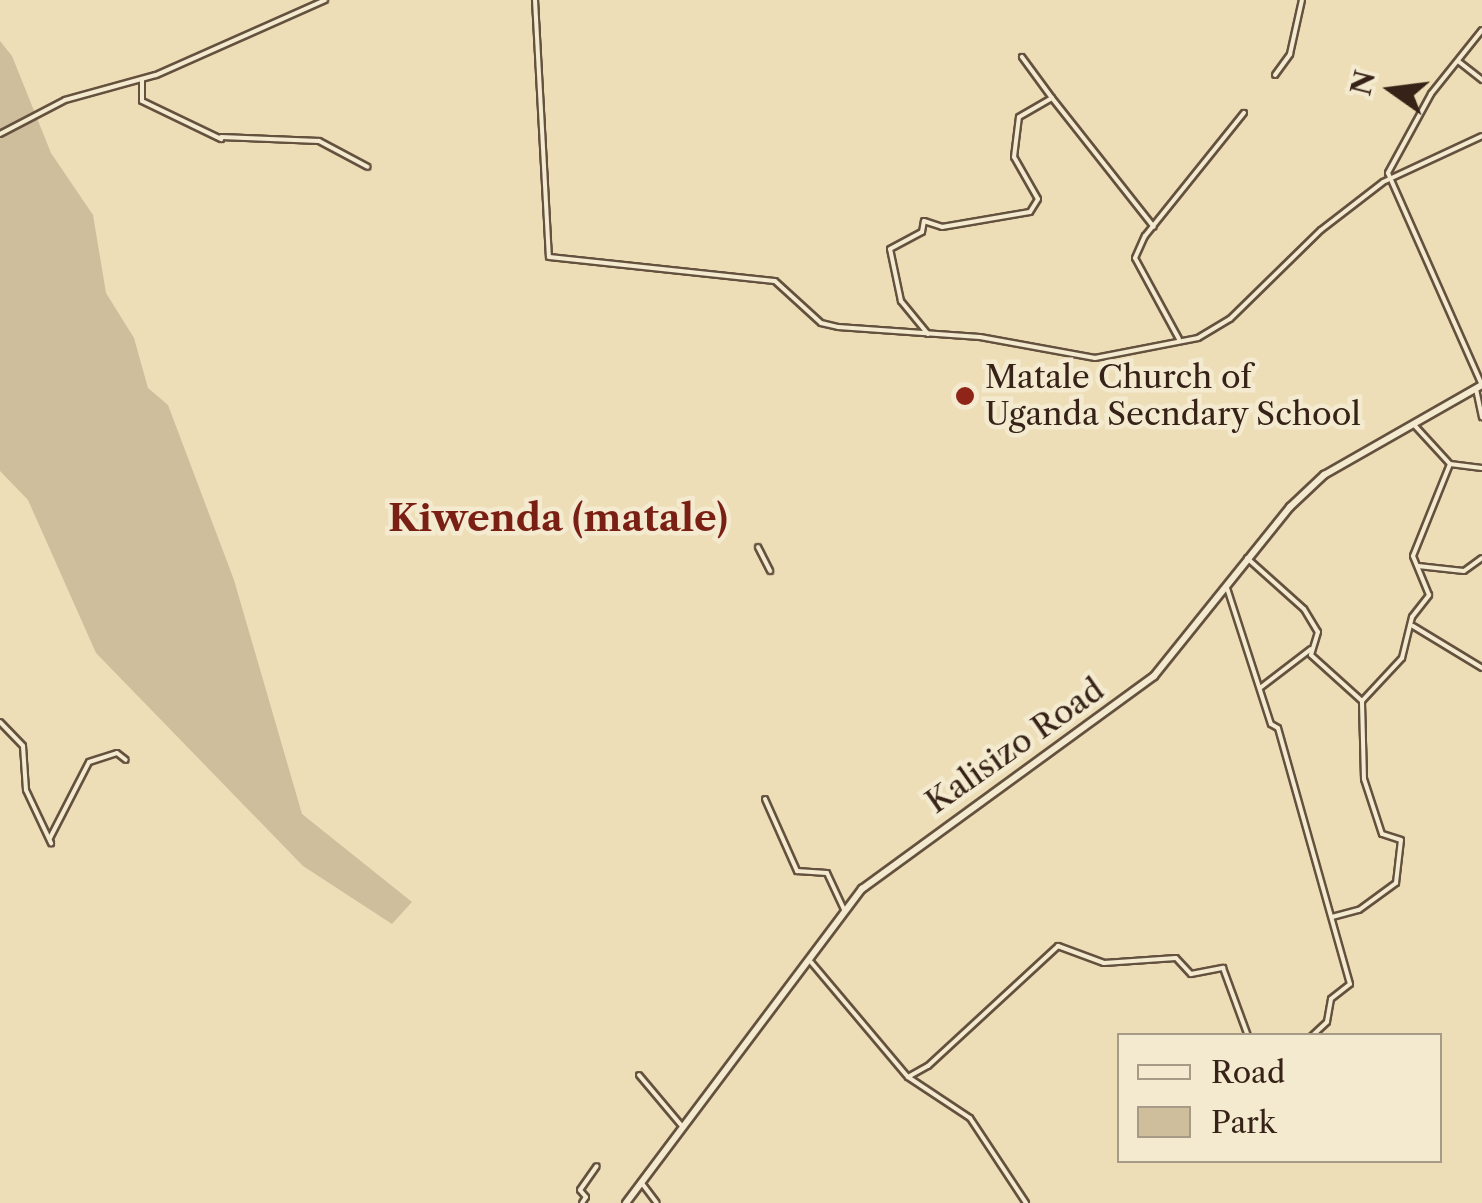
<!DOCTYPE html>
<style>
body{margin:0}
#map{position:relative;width:1482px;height:1203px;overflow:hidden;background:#eddeb7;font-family:"Libre Caslon Text",serif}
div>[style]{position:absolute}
.green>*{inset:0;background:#cebe9c}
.roads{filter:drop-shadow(2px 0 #64513e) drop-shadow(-2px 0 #64513e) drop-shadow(0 2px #64513e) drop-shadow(0 -2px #64513e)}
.minor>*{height:4px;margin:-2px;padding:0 2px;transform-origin:2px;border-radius:2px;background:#f3ead0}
.tertiary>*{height:6px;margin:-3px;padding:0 3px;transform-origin:3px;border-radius:3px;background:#f3ead0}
.dots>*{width:28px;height:28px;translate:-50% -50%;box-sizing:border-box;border:5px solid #f3ead0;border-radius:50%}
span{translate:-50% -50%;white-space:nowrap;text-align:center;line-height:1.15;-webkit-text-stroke:9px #f3ead0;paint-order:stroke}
.poi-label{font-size:32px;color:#362216}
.left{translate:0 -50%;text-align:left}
.street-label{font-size:32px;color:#362216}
.quarter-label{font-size:38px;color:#7a1f14;font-weight:700}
.legend{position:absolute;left:1117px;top:1033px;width:325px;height:130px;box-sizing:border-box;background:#f3ead0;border:2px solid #a79a86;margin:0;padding:12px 18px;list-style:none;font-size:30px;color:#362216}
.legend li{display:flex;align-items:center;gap:20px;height:50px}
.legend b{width:50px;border:2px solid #a79a86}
.north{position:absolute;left:1342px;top:40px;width:100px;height:100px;-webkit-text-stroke:8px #f3ead0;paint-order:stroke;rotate:284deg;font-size:28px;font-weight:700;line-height:40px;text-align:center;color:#362216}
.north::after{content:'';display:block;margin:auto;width:35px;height:45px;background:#362216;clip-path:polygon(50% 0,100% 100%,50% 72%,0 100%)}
</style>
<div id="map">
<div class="green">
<i style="clip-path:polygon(0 41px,12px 56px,51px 153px,93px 215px,106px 293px,134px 338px,148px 388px,168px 405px,234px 580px,302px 814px,412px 902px,392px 924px,303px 866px,96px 653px,28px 500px,0 471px)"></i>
</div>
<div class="roads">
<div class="minor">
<i style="left:535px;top:0;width:257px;rotate:86.9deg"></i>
<i style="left:549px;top:257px;width:227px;rotate:6.1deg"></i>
<i style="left:775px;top:281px;width:62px;rotate:42.4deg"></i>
<i style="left:821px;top:323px;width:17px;rotate:13deg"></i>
<i style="left:838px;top:327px;width:142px;rotate:4deg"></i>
<i style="left:980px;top:337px;width:117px;rotate:10.3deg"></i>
<i style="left:1095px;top:358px;width:105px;rotate:-11deg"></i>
<i style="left:1198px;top:338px;width:37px;rotate:-31deg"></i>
<i style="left:1230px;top:319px;width:127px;rotate:-44.4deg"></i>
<i style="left:1321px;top:230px;width:78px;rotate:-37.7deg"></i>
<i style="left:1383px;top:182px;width:109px;rotate:-24.9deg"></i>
<i style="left:1482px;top:30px;width:82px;rotate:128.6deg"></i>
<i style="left:1431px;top:94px;width:90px;rotate:118.6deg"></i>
<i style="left:1388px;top:173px;width:232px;rotate:66.1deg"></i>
<i style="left:1458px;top:61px;width:31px;rotate:38deg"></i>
<i style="left:1275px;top:75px;width:26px;rotate:-54deg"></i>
<i style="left:1290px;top:54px;width:55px;rotate:-77.5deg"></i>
<i style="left:142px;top:80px;width:21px;rotate:90deg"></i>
<i style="left:142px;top:101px;width:88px;rotate:25.7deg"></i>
<i style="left:1052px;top:98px;width:164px;rotate:51.7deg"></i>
<i style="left:0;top:134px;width:73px;rotate:-27.6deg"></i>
<i style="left:65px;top:100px;width:94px;rotate:-15.4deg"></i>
<i style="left:156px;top:75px;width:185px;rotate:-23.9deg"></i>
<i style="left:221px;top:137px;width:98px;rotate:2.3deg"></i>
<i style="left:319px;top:141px;width:55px;rotate:28deg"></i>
<i style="left:928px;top:334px;width:43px;rotate:-129.3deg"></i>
<i style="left:901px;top:301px;width:53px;rotate:-101.9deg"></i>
<i style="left:890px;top:249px;width:36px;rotate:-28deg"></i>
<i style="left:922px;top:232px;width:11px;rotate:-80deg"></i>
<i style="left:924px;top:221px;width:19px;rotate:18deg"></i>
<i style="left:942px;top:227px;width:89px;rotate:-9.7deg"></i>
<i style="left:1030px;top:212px;width:15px;rotate:-58deg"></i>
<i style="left:1038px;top:199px;width:48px;rotate:-119.7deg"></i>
<i style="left:1014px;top:157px;width:40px;rotate:-82.9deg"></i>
<i style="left:1019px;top:117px;width:38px;rotate:-30deg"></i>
<i style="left:1052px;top:98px;width:51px;rotate:-126.2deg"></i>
<i style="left:1179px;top:339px;width:92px;rotate:-118.5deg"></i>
<i style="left:1135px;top:258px;width:24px;rotate:-66deg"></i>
<i style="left:1145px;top:236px;width:158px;rotate:-51.2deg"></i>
<i style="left:1476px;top:389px;width:29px;rotate:78deg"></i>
<i style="left:1450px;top:464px;width:32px;rotate:7deg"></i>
<i style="left:758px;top:547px;width:27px;rotate:63deg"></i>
<i style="left:1247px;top:558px;width:76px;rotate:41.8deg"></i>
<i style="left:1304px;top:609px;width:27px;rotate:59deg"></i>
<i style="left:1318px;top:632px;width:24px;rotate:107deg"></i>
<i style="left:1311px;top:655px;width:69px;rotate:42deg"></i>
<i style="left:1362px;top:701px;width:59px;rotate:-47.1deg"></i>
<i style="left:1402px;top:658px;width:42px;rotate:-76.3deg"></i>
<i style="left:1412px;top:617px;width:28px;rotate:-52deg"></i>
<i style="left:1429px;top:595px;width:42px;rotate:-112.3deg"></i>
<i style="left:1413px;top:556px;width:99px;rotate:-68.1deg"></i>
<i style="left:1450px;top:464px;width:52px;rotate:-132.6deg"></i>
<i style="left:1418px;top:566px;width:46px;rotate:6.2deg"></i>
<i style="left:1464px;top:571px;width:22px;rotate:-36deg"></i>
<i style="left:1227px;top:588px;width:143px;rotate:72.1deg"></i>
<i style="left:1271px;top:724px;width:8px;rotate:30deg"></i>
<i style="left:1278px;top:728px;width:266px;rotate:74.3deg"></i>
<i style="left:1350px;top:984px;width:24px;rotate:142deg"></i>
<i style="left:1331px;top:999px;width:23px;rotate:100deg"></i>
<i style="left:1327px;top:1022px;width:21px;rotate:137deg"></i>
<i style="left:1413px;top:626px;width:81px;rotate:31.3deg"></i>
<i style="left:1260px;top:688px;width:64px;rotate:-37.4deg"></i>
<i style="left:0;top:722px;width:33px;rotate:46deg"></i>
<i style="left:23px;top:746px;width:44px;rotate:86.1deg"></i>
<i style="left:26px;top:790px;width:59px;rotate:64.7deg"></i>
<i style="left:765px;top:799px;width:79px;rotate:66deg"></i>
<i style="left:797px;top:871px;width:30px;rotate:4deg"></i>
<i style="left:827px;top:873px;width:40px;rotate:65deg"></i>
<i style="left:50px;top:838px;width:85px;rotate:-62.8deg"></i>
<i style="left:89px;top:762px;width:29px;rotate:-18deg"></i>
<i style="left:117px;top:753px;width:11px;rotate:38deg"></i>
<i style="left:1332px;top:917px;width:28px;rotate:-15deg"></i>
<i style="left:1359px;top:910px;width:46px;rotate:-36.1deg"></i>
<i style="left:1396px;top:883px;width:43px;rotate:-83.4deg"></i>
<i style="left:1401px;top:840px;width:20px;rotate:-162deg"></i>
<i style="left:1382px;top:834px;width:58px;rotate:-108.1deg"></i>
<i style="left:1364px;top:779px;width:78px;rotate:-91.5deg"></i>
<i style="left:811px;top:962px;width:150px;rotate:49.9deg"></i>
<i style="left:908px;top:1077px;width:74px;rotate:33.5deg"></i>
<i style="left:970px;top:1118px;width:102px;rotate:56.6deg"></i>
<i style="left:639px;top:1075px;width:65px;rotate:50deg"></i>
<i style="left:908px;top:1077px;width:23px;rotate:-29deg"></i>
<i style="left:928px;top:1066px;width:177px;rotate:-42.7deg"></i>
<i style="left:1058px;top:946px;width:49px;rotate:20.3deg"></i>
<i style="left:1104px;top:963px;width:72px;rotate:-4deg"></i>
<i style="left:1176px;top:958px;width:22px;rotate:47deg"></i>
<i style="left:1191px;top:974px;width:33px;rotate:-11deg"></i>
<i style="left:1223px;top:968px;width:72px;rotate:69.8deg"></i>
<i style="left:641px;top:1182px;width:26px;rotate:53deg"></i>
<i style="left:582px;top:1203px;width:7px;rotate:-56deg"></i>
<i style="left:586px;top:1197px;width:9px;rotate:-131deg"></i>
<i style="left:580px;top:1190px;width:29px;rotate:-55deg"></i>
</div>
<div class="tertiary">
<i style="left:626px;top:1203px;width:393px;rotate:-53.1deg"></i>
<i style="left:862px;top:889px;width:361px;rotate:-36.1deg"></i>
<i style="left:1154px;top:676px;width:217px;rotate:-51.2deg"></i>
<i style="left:1290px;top:507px;width:47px;rotate:-43.3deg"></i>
<i style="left:1324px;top:475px;width:182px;rotate:-29.7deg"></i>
</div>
</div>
<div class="dots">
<i style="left:965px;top:396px;background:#8f2418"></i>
</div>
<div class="poi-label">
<span class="left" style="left:985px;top:396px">Matale Church of<br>Uganda Secndary School</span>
</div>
<div class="street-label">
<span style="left:1015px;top:746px;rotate:-35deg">Kalisizo Road</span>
</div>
<div class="quarter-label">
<span style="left:558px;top:518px">Kiwenda (matale)</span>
</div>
<ul class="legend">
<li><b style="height:12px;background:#f3ead0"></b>Road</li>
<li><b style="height:28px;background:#cebe9c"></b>Park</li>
</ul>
<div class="north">N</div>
</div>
